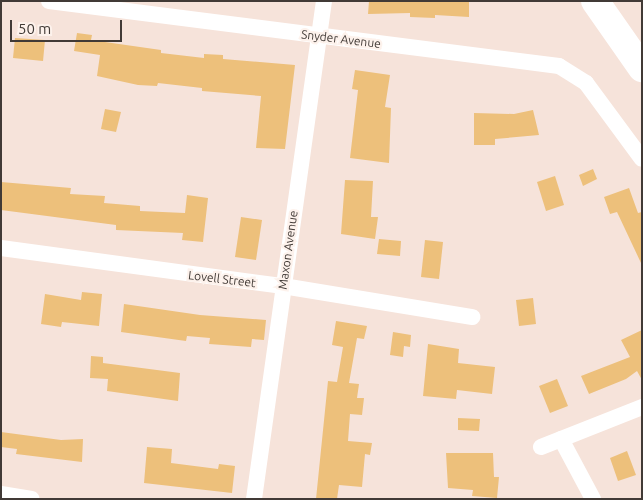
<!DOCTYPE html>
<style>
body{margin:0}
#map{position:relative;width:643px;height:500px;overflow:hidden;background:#f6e3da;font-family:Ubuntu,sans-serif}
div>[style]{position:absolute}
.building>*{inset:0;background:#edc07b}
.minor>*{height:16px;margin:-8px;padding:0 8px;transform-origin:8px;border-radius:8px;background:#fff}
.motorway>*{height:28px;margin:-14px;padding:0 14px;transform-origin:14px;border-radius:14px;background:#fff}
span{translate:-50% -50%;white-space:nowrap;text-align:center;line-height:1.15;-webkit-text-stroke:4.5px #fdf2ec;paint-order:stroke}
.street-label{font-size:12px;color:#413a36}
.frame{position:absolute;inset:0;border:2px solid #413a36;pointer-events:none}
.scale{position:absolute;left:10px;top:20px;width:112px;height:22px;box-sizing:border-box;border:2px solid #413a36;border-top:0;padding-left:6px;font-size:15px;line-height:18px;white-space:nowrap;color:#413a36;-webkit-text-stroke:4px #fdf2ec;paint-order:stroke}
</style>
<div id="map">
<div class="building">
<i style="clip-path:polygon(369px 1px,469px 1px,469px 17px,435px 15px,435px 18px,410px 17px,410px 13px,368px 14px)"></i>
<i style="clip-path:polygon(77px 33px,92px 35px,91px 40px,161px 50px,161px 53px,204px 58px,204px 54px,223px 55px,223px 59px,295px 65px,285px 149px,256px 148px,261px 96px,202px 91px,202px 88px,158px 83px,157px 86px,138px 85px,97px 76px,100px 55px,74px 51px)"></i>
<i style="clip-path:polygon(15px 38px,45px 40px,43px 61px,13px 58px)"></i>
<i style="clip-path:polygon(355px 70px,390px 75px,385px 107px,391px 108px,389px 163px,350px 158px,358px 90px,352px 89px)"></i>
<i style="clip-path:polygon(105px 109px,121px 112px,116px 132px,101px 129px)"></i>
<i style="clip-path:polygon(533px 110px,539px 135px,495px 139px,495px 145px,474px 145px,474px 113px,514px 114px)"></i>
<i style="clip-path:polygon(593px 169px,597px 179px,583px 186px,579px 175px)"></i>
<i style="clip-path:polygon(555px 176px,564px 205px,546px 211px,537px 182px)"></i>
<i style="clip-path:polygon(345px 180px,373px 181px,371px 217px,378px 217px,375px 239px,341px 234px)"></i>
<i style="clip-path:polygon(1px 182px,71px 188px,70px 194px,105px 196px,104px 203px,140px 206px,140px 211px,185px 213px,187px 195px,208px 198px,203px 242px,182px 240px,183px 233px,116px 230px,116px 225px,1px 210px)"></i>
<i style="clip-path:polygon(629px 188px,638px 213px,642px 212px,641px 263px,617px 212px,610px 214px,604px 197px)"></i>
<i style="clip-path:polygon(241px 217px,262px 220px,256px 260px,235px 257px)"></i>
<i style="clip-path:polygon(379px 239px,401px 241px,400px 256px,377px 254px)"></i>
<i style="clip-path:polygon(425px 240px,443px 242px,439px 279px,421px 277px)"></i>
<i style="clip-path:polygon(82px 292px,102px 294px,99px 326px,62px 322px,61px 327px,41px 324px,45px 294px,81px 300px)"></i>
<i style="clip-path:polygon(533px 298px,536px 324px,519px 326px,516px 300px)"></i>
<i style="clip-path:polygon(124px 304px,200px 315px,266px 320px,264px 340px,252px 339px,251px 347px,209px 344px,210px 338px,187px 336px,186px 341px,121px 332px)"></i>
<i style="clip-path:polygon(336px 321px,367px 326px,364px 339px,357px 338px,349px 383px,359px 384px,357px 398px,364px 398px,362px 415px,350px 414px,348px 441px,372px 443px,370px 455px,365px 454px,362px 487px,339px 485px,337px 499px,316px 499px,328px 381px,337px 382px,343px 347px,332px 345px)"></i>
<i style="clip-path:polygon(642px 330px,642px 380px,637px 371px,626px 379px,589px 394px,581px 376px,630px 357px,621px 340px)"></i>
<i style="clip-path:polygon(393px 332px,411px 335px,410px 347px,404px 346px,403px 357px,390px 355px)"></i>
<i style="clip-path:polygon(428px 344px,459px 349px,458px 363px,495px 367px,492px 394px,457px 390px,456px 399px,423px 396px)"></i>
<i style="clip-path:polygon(91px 356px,103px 357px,103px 363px,180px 373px,178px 401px,107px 391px,108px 379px,90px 378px)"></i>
<i style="clip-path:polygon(557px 379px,568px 406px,550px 413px,539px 386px)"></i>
<i style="clip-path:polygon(458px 418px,480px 419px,479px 431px,458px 430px)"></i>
<i style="clip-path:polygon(1px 432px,61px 440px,83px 439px,82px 462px,16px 454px,17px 449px,1px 447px)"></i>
<i style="clip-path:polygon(147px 447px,172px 449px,171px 463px,218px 469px,219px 464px,235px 466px,232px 493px,144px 483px)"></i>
<i style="clip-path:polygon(627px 451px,636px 475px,618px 481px,610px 458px)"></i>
<i style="clip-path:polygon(446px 453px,493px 453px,494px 477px,499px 477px,497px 498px,472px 496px,473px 490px,448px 488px)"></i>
</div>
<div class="minor">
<i style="left:49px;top:1px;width:514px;rotate:7.26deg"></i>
<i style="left:559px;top:66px;width:32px;rotate:32deg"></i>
<i style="left:586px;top:83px;width:94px;rotate:53.6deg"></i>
<i style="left:1px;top:248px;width:285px;rotate:7.7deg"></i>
<i style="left:283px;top:286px;width:192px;rotate:9.3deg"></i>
<i style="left:561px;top:439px;width:68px;rotate:61.9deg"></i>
<i style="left:541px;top:447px;width:109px;rotate:-21.6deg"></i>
<i style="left:1px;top:494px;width:31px;rotate:9deg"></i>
<i style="left:254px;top:499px;width:503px;rotate:-82deg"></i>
</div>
<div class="motorway">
<i style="left:595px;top:1px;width:82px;rotate:55deg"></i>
</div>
<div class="street-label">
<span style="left:341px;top:39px;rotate:7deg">Snyder Avenue</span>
<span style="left:288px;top:250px;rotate:-82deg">Maxon Avenue</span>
<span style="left:222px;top:279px;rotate:7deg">Lovell Street</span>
</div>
<div class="frame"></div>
<div class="scale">50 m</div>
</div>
